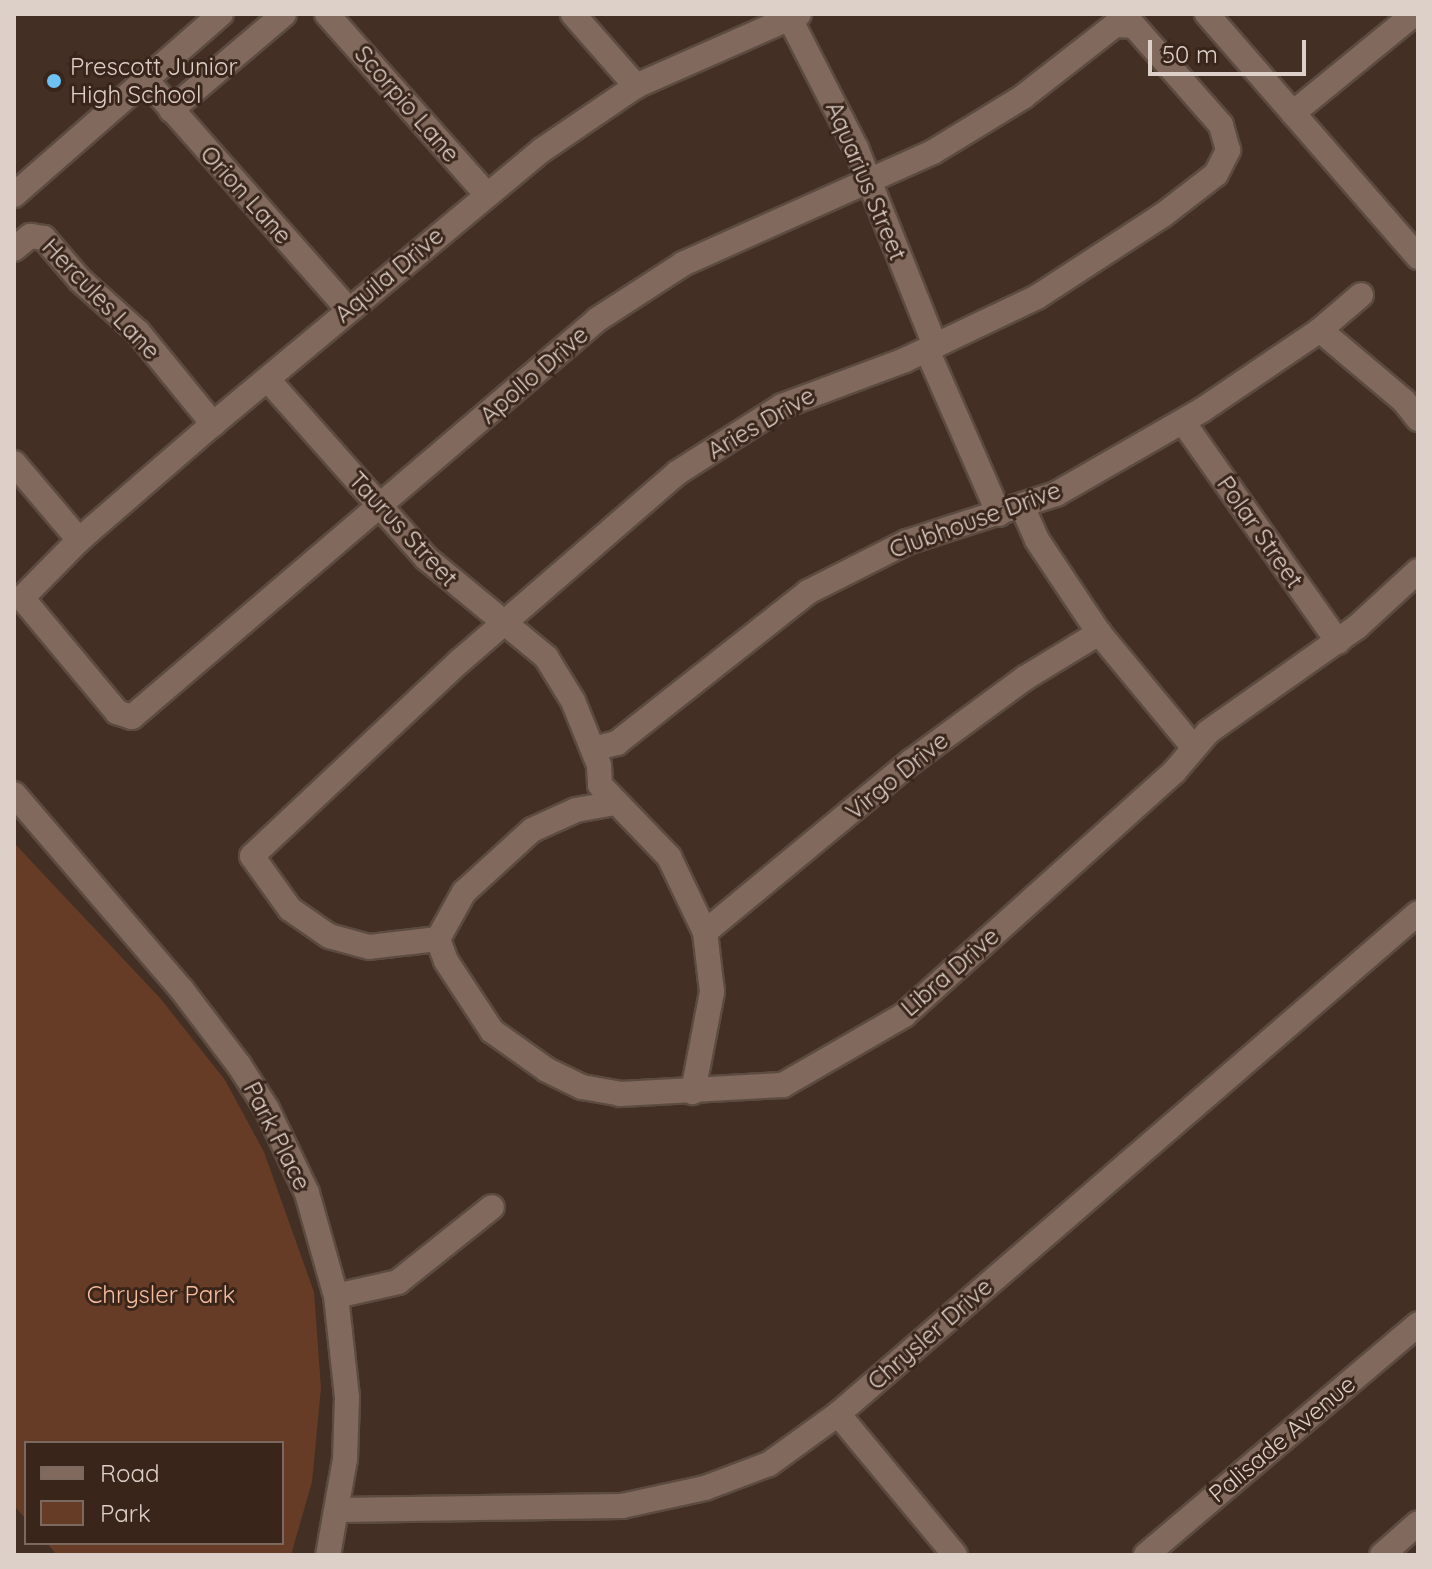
<!DOCTYPE html>
<style>
body{margin:0}
#map{position:relative;width:1432px;height:1569px;overflow:hidden;background:#442f24;font-family:Quicksand,sans-serif}
div>[style]{position:absolute}
.green>*{inset:0;background:#663c26}
.roads{filter:drop-shadow(2px 0 #5c4b41) drop-shadow(-2px 0 #5c4b41) drop-shadow(0 2px #5c4b41) drop-shadow(0 -2px #5c4b41)}
.street>*{height:24px;margin:-12px;padding:0 12px;transform-origin:12px;border-radius:12px;background:#81695d}
.secondary>*{height:24px;margin:-12px;padding:0 12px;transform-origin:12px;border-radius:12px;background:#81695d}
.dots>*{width:22px;height:22px;translate:-50% -50%;box-sizing:border-box;border:4px solid #39251a;border-radius:50%}
span{translate:-50% -50%;white-space:nowrap;text-align:center;line-height:1.15;-webkit-text-stroke:6px #39251a;paint-order:stroke}
.poi-label{font-size:24px;color:#ddd0c9}
.left{translate:0 -50%;text-align:left}
.street-label{font-size:24px;color:#ddd0c9}
.park-label{font-size:24px;color:#f7bc9e}
.frame{position:absolute;inset:0;border:16px solid #ddd0c9;pointer-events:none}
.legend{position:absolute;left:24px;top:1441px;width:260px;height:104px;box-sizing:border-box;background:#39251a;border:2px solid #7b6960;margin:0;padding:10px 14px;list-style:none;font-size:24px;color:#ddd0c9}
.legend li{display:flex;align-items:center;gap:16px;height:40px}
.legend b{width:40px;border:2px solid #7b6960}
.scale{position:absolute;left:1148px;top:40px;width:158px;height:36px;box-sizing:border-box;border:4px solid #ddd0c9;border-top:0;padding-left:10px;font-size:24px;line-height:28px;white-space:nowrap;color:#ddd0c9;-webkit-text-stroke:6px #39251a;paint-order:stroke}
</style>
<div id="map">
<div class="green">
<i style="clip-path:polygon(14px 843px,160px 998px,225px 1080px,264px 1152px,314px 1292px,321px 1388px,312px 1482px,291px 1555px,57px 1555px,47px 1543px,282px 1543px,282px 1443px,26px 1443px,26px 1519px,14px 1506px)"></i>
</div>
<div class="roads">
<div class="street">
<i style="left:327px;top:14px;width:240px;rotate:48.5deg"></i>
<i style="left:573px;top:14px;width:96px;rotate:48.8deg"></i>
<i style="left:790px;top:19px;width:145px;rotate:62.9deg"></i>
<i style="left:856px;top:148px;width:213px;rotate:68.2deg"></i>
<i style="left:146px;top:80px;width:305px;rotate:48.6deg"></i>
<i style="left:171px;top:110px;width:148px;rotate:-40.3deg"></i>
<i style="left:1293px;top:113px;width:156px;rotate:-39.3deg"></i>
<i style="left:14px;top:249px;width:21px;rotate:-39deg"></i>
<i style="left:30px;top:236px;width:14px;rotate:8deg"></i>
<i style="left:44px;top:238px;width:55px;rotate:49.4deg"></i>
<i style="left:80px;top:280px;width:78px;rotate:41.9deg"></i>
<i style="left:138px;top:332px;width:119px;rotate:50.8deg"></i>
<i style="left:1320px;top:330px;width:110px;rotate:40.2deg"></i>
<i style="left:1404px;top:401px;width:23px;rotate:52deg"></i>
<i style="left:927px;top:350px;width:179px;rotate:66.3deg"></i>
<i style="left:269px;top:381px;width:237px;rotate:48.4deg"></i>
<i style="left:426px;top:558px;width:156px;rotate:39.5deg"></i>
<i style="left:546px;top:657px;width:52px;rotate:58.5deg"></i>
<i style="left:573px;top:701px;width:69px;rotate:67.9deg"></i>
<i style="left:599px;top:765px;width:20px;rotate:87deg"></i>
<i style="left:600px;top:785px;width:100px;rotate:46.2deg"></i>
<i style="left:669px;top:857px;width:83px;rotate:64.4deg"></i>
<i style="left:705px;top:932px;width:60px;rotate:83.3deg"></i>
<i style="left:712px;top:992px;width:102px;rotate:100.8deg"></i>
<i style="left:1183px;top:422px;width:269px;rotate:54.8deg"></i>
<i style="left:14px;top:463px;width:101px;rotate:49.8deg"></i>
<i style="left:1022px;top:506px;width:37px;rotate:66deg"></i>
<i style="left:1037px;top:540px;width:112px;rotate:56.3deg"></i>
<i style="left:1099px;top:633px;width:149px;rotate:50.4deg"></i>
<i style="left:593px;top:749px;width:25px;rotate:-14deg"></i>
<i style="left:617px;top:743px;width:243px;rotate:-38.3deg"></i>
<i style="left:808px;top:592px;width:111px;rotate:-26.8deg"></i>
<i style="left:907px;top:542px;width:157px;rotate:-17.9deg"></i>
<i style="left:1056px;top:494px;width:168px;rotate:-29.9deg"></i>
<i style="left:1202px;top:410px;width:143px;rotate:-34.1deg"></i>
<i style="left:1320px;top:330px;width:54px;rotate:-40.5deg"></i>
<i style="left:14px;top:794px;width:258px;rotate:49.4deg"></i>
<i style="left:182px;top:990px;width:94px;rotate:52.8deg"></i>
<i style="left:239px;top:1065px;width:52px;rotate:57.5deg"></i>
<i style="left:267px;top:1109px;width:93px;rotate:64.5deg"></i>
<i style="left:307px;top:1193px;width:107px;rotate:74.3deg"></i>
<i style="left:336px;top:1296px;width:102px;rotate:83.8deg"></i>
<i style="left:347px;top:1397px;width:62px;rotate:91.8deg"></i>
<i style="left:345px;top:1459px;width:97px;rotate:100deg"></i>
<i style="left:615px;top:803px;width:40px;rotate:170deg"></i>
<i style="left:576px;top:810px;width:48px;rotate:155.6deg"></i>
<i style="left:532px;top:830px;width:92px;rotate:137.6deg"></i>
<i style="left:464px;top:892px;width:54px;rotate:119deg"></i>
<i style="left:438px;top:939px;width:69px;rotate:173.4deg"></i>
<i style="left:369px;top:947px;width:41px;rotate:-164.6deg"></i>
<i style="left:329px;top:936px;width:47px;rotate:-145.3deg"></i>
<i style="left:290px;top:909px;width:65px;rotate:-125.6deg"></i>
<i style="left:252px;top:856px;width:285px;rotate:-43.2deg"></i>
<i style="left:460px;top:661px;width:287px;rotate:-40.9deg"></i>
<i style="left:677px;top:473px;width:125px;rotate:-32.5deg"></i>
<i style="left:782px;top:406px;width:131px;rotate:-20.5deg"></i>
<i style="left:905px;top:360px;width:146px;rotate:-25.5deg"></i>
<i style="left:1037px;top:297px;width:150px;rotate:-33.1deg"></i>
<i style="left:1163px;top:215px;width:67px;rotate:-37.7deg"></i>
<i style="left:1216px;top:174px;width:27px;rotate:-63deg"></i>
<i style="left:1228px;top:150px;width:26px;rotate:-106deg"></i>
<i style="left:1221px;top:125px;width:132px;rotate:-131.3deg"></i>
<i style="left:1134px;top:26px;width:19px;rotate:-177deg"></i>
<i style="left:1115px;top:25px;width:117px;rotate:142deg"></i>
<i style="left:1023px;top:97px;width:105px;rotate:148.6deg"></i>
<i style="left:933px;top:152px;width:274px;rotate:155.9deg"></i>
<i style="left:683px;top:264px;width:101px;rotate:147.1deg"></i>
<i style="left:598px;top:319px;width:613px;rotate:139.5deg"></i>
<i style="left:132px;top:717px;width:16px;rotate:-162deg"></i>
<i style="left:117px;top:712px;width:148px;rotate:-129.8deg"></i>
<i style="left:22px;top:598px;width:81px;rotate:-45.5deg"></i>
<i style="left:79px;top:540px;width:177px;rotate:-40.9deg"></i>
<i style="left:213px;top:424px;width:428px;rotate:-39.8deg"></i>
<i style="left:542px;top:150px;width:114px;rotate:-34.2deg"></i>
<i style="left:636px;top:86px;width:178px;rotate:-23.8deg"></i>
<i style="left:705px;top:932px;width:268px;rotate:-39.6deg"></i>
<i style="left:912px;top:761px;width:140px;rotate:-36.3deg"></i>
<i style="left:1025px;top:678px;width:87px;rotate:-31.3deg"></i>
<i style="left:438px;top:939px;width:23px;rotate:70deg"></i>
<i style="left:446px;top:961px;width:84px;rotate:56.7deg"></i>
<i style="left:492px;top:1031px;width:67px;rotate:35.3deg"></i>
<i style="left:547px;top:1070px;width:39px;rotate:26deg"></i>
<i style="left:582px;top:1087px;width:39px;rotate:10deg"></i>
<i style="left:620px;top:1094px;width:163px;rotate:-3.2deg"></i>
<i style="left:783px;top:1085px;width:140px;rotate:-30deg"></i>
<i style="left:904px;top:1015px;width:363px;rotate:-42deg"></i>
<i style="left:1174px;top:772px;width:52px;rotate:-49.6deg"></i>
<i style="left:1208px;top:732px;width:182px;rotate:-35.2deg"></i>
<i style="left:1357px;top:627px;width:83px;rotate:-42.6deg"></i>
<i style="left:336px;top:1296px;width:64px;rotate:-12.7deg"></i>
<i style="left:398px;top:1282px;width:120px;rotate:-38.6deg"></i>
<i style="left:838px;top:1414px;width:183px;rotate:50.3deg"></i>
<i style="left:338px;top:1510px;width:284px;rotate:-0.8deg"></i>
<i style="left:622px;top:1506px;width:85px;rotate:-12.2deg"></i>
<i style="left:705px;top:1488px;width:68px;rotate:-20.6deg"></i>
<i style="left:769px;top:1464px;width:85px;rotate:-35.9deg"></i>
<i style="left:838px;top:1414px;width:766px;rotate:-40.82deg"></i>
<i style="left:1146px;top:1555px;width:357px;rotate:-40.3deg"></i>
<i style="left:1382px;top:1555px;width:48px;rotate:-41.6deg"></i>
</div>
<div class="secondary">
<i style="left:1207px;top:14px;width:322px;rotate:49deg"></i>
<i style="left:14px;top:195px;width:275px;rotate:-41.2deg"></i>
</div>
</div>
<div class="dots">
<i style="left:54px;top:81px;background:#6ec2f3"></i>
</div>
<div class="poi-label">
<span class="left" style="left:70px;top:81px">Prescott Junior<br>High School</span>
</div>
<div class="street-label">
<span style="left:407px;top:104px;rotate:49deg">Scorpio Lane</span>
<span style="left:866px;top:181px;rotate:67deg">Aquarius Street</span>
<span style="left:246px;top:195px;rotate:48deg">Orion Lane</span>
<span style="left:389px;top:275px;rotate:-40deg">Aquila Drive</span>
<span style="left:101px;top:299px;rotate:46deg">Hercules Lane</span>
<span style="left:534px;top:375px;rotate:-41deg">Apollo Drive</span>
<span style="left:761px;top:423px;rotate:-30deg">Aries Drive</span>
<span style="left:975px;top:520px;rotate:-20deg">Clubhouse Drive</span>
<span style="left:403px;top:529px;rotate:47deg">Taurus Street</span>
<span style="left:1260px;top:532px;rotate:55deg">Polar Street</span>
<span style="left:897px;top:776px;rotate:-39deg">Virgo Drive</span>
<span style="left:950px;top:972px;rotate:-41deg">Libra Drive</span>
<span style="left:277px;top:1136px;rotate:63deg">Park Place</span>
<span style="left:930px;top:1334px;rotate:-41deg">Chrysler Drive</span>
<span style="left:1282px;top:1439px;rotate:-40deg">Palisade Avenue</span>
</div>
<div class="park-label">
<span style="left:161px;top:1295px">Chrysler Park</span>
</div>
<div class="frame"></div>
<ul class="legend">
<li><b style="height:10px;background:#81695d"></b>Road</li>
<li><b style="height:22px;background:#663c26"></b>Park</li>
</ul>
<div class="scale">50 m</div>
</div>
